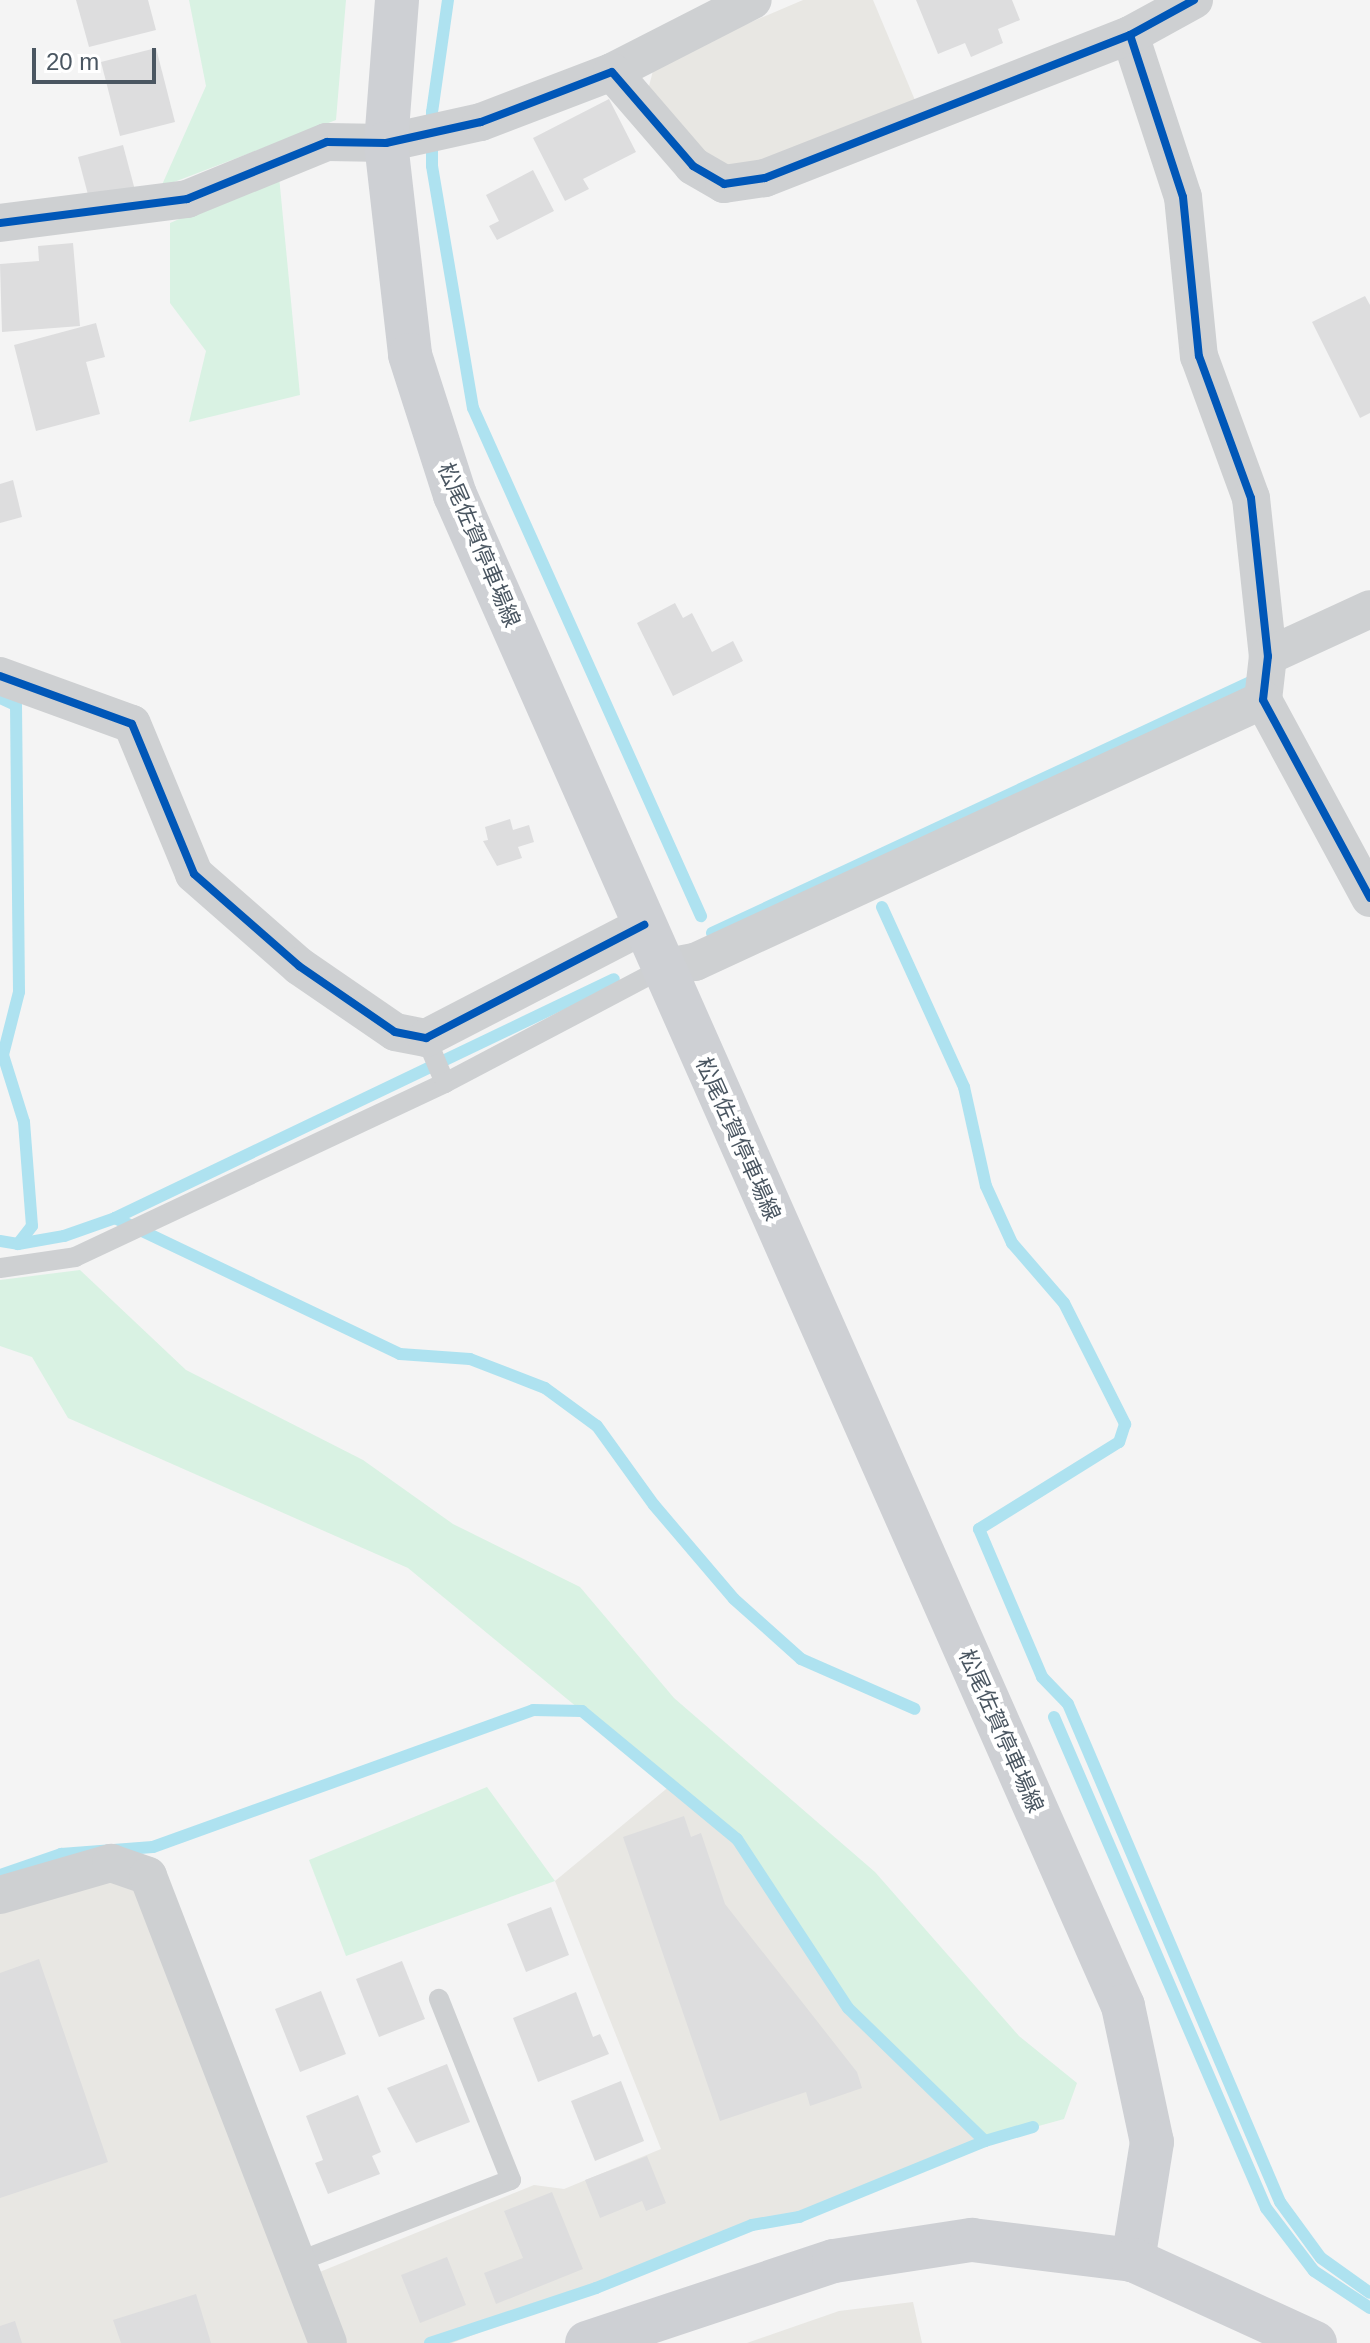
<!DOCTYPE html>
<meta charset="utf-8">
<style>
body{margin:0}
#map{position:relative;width:1370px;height:2343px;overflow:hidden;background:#f4f4f4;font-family:Arial,"Noto Sans JP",sans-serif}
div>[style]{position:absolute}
.commercial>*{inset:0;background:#e8e7e3}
.green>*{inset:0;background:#d9f2e3}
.stream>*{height:12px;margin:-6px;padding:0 6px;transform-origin:6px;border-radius:6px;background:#aee2f0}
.building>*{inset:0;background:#ddddde}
.service>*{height:20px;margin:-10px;padding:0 10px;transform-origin:10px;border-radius:10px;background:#ced0d2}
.minor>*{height:38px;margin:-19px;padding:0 19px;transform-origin:19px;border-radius:19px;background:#ced0d2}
.secondary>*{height:44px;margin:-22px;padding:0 22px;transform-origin:22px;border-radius:22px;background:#ced0d4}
.cycleway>*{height:8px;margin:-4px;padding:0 4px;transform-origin:4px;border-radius:4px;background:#0057b8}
span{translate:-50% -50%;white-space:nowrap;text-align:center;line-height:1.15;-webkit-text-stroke:8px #fff;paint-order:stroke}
.street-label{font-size:22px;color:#4a5661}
.scale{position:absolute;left:32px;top:48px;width:124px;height:36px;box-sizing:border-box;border:4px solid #4a5661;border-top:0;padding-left:10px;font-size:24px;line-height:28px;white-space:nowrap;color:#4a5661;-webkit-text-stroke:6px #fff;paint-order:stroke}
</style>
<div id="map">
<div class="commercial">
<i style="clip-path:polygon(803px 0,873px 0,917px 105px,739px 174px,690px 146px,648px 90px,655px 63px)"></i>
<i style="clip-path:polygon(671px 1785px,741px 1847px,852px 2018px,986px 2140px,452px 2343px,0 2343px,0 1910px,102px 1879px,142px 1891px,295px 2282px,534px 2185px,564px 2189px,661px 2149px,555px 1881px)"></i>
<i style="clip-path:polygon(913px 2302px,922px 2343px,747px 2343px,839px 2311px)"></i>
</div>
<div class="green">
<i style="clip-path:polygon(189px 0,346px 0,336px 120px,161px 187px,206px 86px)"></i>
<i style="clip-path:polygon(279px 176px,300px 395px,189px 422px,206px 351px,170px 303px,170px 223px)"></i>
<i style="clip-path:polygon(80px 1270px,186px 1370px,363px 1460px,453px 1524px,580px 1587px,674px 1698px,875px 1872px,1019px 2036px,1077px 2083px,1064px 2119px,985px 2141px,848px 2008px,737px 1839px,408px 1568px,68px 1418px,32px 1357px,0 1346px,0 1280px)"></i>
<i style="clip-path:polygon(487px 1787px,555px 1881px,346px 1956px,309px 1860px)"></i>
</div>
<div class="stream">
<i style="left:448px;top:0;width:113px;rotate:98.1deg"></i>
<i style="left:432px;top:112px;width:54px;rotate:90deg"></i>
<i style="left:432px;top:166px;width:245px;rotate:80.4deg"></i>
<i style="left:473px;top:408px;width:557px;rotate:65.83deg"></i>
<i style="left:0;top:698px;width:17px;rotate:24deg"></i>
<i style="left:16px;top:705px;width:287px;rotate:89.4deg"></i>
<i style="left:19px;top:992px;width:65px;rotate:104.3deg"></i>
<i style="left:3px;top:1055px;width:70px;rotate:72.6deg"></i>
<i style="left:24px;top:1122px;width:104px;rotate:85.6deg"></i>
<i style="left:32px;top:1226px;width:23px;rotate:128deg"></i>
<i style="left:882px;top:907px;width:198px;rotate:65.5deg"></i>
<i style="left:964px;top:1087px;width:101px;rotate:77.5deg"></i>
<i style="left:986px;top:1186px;width:63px;rotate:65.5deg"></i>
<i style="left:1012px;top:1243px;width:79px;rotate:49.1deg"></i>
<i style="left:1064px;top:1303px;width:136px;rotate:63.2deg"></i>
<i style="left:1125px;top:1424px;width:19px;rotate:108deg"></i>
<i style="left:1119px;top:1442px;width:165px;rotate:148.1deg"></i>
<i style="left:979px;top:1529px;width:161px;rotate:66.9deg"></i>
<i style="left:1042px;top:1677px;width:37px;rotate:46deg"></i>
<i style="left:1068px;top:1704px;width:541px;rotate:66.94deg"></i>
<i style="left:1280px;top:2202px;width:69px;rotate:53.8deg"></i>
<i style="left:1321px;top:2258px;width:60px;rotate:35.5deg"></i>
<i style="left:712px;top:933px;width:606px;rotate:-25deg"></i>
<i style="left:115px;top:1218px;width:316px;rotate:25.5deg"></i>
<i style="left:400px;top:1354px;width:70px;rotate:4.1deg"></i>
<i style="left:470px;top:1359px;width:80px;rotate:21.1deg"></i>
<i style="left:545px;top:1388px;width:64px;rotate:36.2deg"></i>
<i style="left:597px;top:1426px;width:97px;rotate:54.2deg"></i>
<i style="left:654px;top:1505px;width:123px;rotate:49.6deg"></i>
<i style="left:734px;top:1599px;width:90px;rotate:41.8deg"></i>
<i style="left:801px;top:1659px;width:124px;rotate:23.7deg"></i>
<i style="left:0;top:1241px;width:18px;rotate:9deg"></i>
<i style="left:18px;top:1244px;width:47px;rotate:-9.9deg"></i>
<i style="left:64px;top:1236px;width:54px;rotate:-19.4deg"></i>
<i style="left:115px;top:1218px;width:553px;rotate:-25.59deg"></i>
<i style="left:1054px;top:1717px;width:535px;rotate:66.65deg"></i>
<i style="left:1266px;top:2208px;width:79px;rotate:52.7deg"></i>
<i style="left:1314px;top:2271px;width:67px;rotate:33.5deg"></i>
<i style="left:0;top:1875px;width:65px;rotate:-19deg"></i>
<i style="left:61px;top:1854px;width:92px;rotate:-4.4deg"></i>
<i style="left:153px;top:1847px;width:404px;rotate:-19.8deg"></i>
<i style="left:533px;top:1710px;width:49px;rotate:1.2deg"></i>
<i style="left:582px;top:1711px;width:201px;rotate:39.6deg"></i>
<i style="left:737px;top:1839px;width:202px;rotate:56.7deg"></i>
<i style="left:848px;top:2008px;width:191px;rotate:44.2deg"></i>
<i style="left:430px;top:2343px;width:175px;rotate:-18.3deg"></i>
<i style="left:596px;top:2288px;width:168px;rotate:-22deg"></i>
<i style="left:752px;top:2225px;width:48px;rotate:-9.7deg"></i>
<i style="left:799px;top:2217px;width:201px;rotate:-22.2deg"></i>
<i style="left:985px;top:2141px;width:50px;rotate:-16.3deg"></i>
</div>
<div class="building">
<i style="clip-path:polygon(76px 0,148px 0,156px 30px,89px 47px)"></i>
<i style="clip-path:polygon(916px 0,1012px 0,1020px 20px,998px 29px,1003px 43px,971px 57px,965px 43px,938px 54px)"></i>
<i style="clip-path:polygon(156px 48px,175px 122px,120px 136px,101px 62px)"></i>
<i style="clip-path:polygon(609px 99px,636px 152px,583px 179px,589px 189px,565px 201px,533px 138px)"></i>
<i style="clip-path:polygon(123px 145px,136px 194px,91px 206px,78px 157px)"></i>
<i style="clip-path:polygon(533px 170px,554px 211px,497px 240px,489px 226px,499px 221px,486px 195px)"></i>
<i style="clip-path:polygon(73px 243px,80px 326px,2px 332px,0 264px,39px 261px,38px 246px)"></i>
<i style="clip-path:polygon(1365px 296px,1370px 305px,1370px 413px,1360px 418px,1312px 322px)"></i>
<i style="clip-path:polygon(96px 323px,105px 357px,86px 362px,100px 414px,36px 431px,14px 345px)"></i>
<i style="clip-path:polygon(13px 480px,22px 517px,0 523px,0 484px)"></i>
<i style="clip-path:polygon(675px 603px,683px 618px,692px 613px,712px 652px,733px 641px,743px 661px,673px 696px,637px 623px)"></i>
<i style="clip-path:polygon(510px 819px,513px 830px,529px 825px,534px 842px,518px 847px,522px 858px,497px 866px,483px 841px,488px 840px,485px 827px)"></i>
<i style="clip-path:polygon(684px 1816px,691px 1837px,701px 1833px,725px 1904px,857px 2072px,862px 2088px,810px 2106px,806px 2092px,720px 2121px,623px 1837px)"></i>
<i style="clip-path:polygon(551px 1907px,569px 1955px,526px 1972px,507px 1924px)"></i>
<i style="clip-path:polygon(39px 1959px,108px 2162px,0 2198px,0 1973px)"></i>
<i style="clip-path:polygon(402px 1961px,425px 2019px,379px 2037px,356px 1979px)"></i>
<i style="clip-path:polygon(321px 1991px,346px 2054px,300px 2072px,275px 2009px)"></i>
<i style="clip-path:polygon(576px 1992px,593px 2037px,600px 2034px,609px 2054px,538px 2082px,513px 2018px)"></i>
<i style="clip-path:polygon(447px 2064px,470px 2122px,416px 2143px,387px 2088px)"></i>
<i style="clip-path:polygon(621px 2081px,644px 2141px,595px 2161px,571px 2101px)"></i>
<i style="clip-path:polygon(358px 2095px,381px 2152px,372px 2156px,380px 2174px,328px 2194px,315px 2163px,323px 2160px,306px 2116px)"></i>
<i style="clip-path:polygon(647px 2156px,666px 2203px,646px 2211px,642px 2201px,600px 2218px,585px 2180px)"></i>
<i style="clip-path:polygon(552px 2192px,583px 2269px,496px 2304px,484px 2273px,523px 2258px,504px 2211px)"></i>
<i style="clip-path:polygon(447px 2257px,466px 2305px,420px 2323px,401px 2275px)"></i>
<i style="clip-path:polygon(196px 2294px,211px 2343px,121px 2343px,113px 2320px)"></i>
<i style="clip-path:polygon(15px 2321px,22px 2343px,0 2343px,0 2326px)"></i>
</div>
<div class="service">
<i style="left:426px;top:1038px;width:49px;rotate:67.1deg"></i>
<i style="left:0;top:1268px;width:76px;rotate:-8.3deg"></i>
<i style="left:75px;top:1257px;width:409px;rotate:-25.2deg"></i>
<i style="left:445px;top:1083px;width:246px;rotate:-27.8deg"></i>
<i style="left:297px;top:2262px;width:229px;rotate:-21deg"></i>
<i style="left:511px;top:2180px;width:195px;rotate:-111.7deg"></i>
</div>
<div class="minor">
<i style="left:1130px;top:35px;width:170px;rotate:71.9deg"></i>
<i style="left:1183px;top:197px;width:160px;rotate:84.3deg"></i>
<i style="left:1199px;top:356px;width:151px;rotate:69.9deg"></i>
<i style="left:1251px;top:498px;width:159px;rotate:83.9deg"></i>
<i style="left:1268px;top:656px;width:44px;rotate:96.5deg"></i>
<i style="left:1263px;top:700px;width:225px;rotate:61.6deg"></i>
<i style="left:612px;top:72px;width:158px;rotate:-27.1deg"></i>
<i style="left:0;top:223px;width:189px;rotate:-7.3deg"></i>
<i style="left:187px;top:199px;width:151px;rotate:-22.2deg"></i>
<i style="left:327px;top:142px;width:59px;rotate:1deg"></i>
<i style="left:386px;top:143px;width:97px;rotate:-12.5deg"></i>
<i style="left:481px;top:122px;width:140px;rotate:-20.9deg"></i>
<i style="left:612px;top:72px;width:124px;rotate:49.2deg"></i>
<i style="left:693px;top:166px;width:36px;rotate:30deg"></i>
<i style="left:724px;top:184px;width:41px;rotate:-8.3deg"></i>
<i style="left:765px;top:178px;width:392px;rotate:-21.4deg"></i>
<i style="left:1130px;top:35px;width:73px;rotate:-28.7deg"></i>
<i style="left:1268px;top:656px;width:112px;rotate:-24.7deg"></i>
<i style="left:0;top:676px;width:140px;rotate:20deg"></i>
<i style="left:132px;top:724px;width:162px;rotate:67.5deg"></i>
<i style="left:194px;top:874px;width:140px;rotate:41.2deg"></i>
<i style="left:299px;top:966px;width:116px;rotate:34.5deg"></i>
<i style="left:395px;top:1032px;width:32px;rotate:11deg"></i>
<i style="left:426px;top:1038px;width:246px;rotate:-27.4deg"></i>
<i style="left:663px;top:968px;width:33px;rotate:-11deg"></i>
<i style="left:695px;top:962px;width:626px;rotate:-24.76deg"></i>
<i style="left:0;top:1895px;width:116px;rotate:-16.1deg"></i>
<i style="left:111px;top:1863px;width:39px;rotate:19deg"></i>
<i style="left:148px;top:1876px;width:500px;rotate:68.92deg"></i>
</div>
<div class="secondary">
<i style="left:397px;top:0;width:143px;rotate:94.4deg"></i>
<i style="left:386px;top:143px;width:213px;rotate:83.5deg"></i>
<i style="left:410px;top:355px;width:147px;rotate:72.2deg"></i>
<i style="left:455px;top:495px;width:1652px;rotate:66.15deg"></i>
<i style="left:1123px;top:2006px;width:139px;rotate:78deg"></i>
<i style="left:1152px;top:2142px;width:120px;rotate:99.1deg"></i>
<i style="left:587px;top:2343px;width:260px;rotate:-18.4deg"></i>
<i style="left:834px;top:2261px;width:140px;rotate:-8.7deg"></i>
<i style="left:972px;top:2240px;width:162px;rotate:7.1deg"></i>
<i style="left:1133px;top:2260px;width:200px;rotate:24.5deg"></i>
</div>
<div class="cycleway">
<i style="left:1130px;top:35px;width:170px;rotate:71.9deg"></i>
<i style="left:1183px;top:197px;width:160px;rotate:84.3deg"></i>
<i style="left:1199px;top:356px;width:151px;rotate:69.9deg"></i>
<i style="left:1251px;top:498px;width:159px;rotate:83.9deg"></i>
<i style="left:1268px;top:656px;width:44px;rotate:96.5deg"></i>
<i style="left:1263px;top:700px;width:225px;rotate:61.6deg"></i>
<i style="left:0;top:223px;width:189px;rotate:-7.3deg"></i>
<i style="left:187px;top:199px;width:151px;rotate:-22.2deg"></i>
<i style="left:327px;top:142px;width:59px;rotate:1deg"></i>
<i style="left:386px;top:143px;width:97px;rotate:-12.5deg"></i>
<i style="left:481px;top:122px;width:140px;rotate:-20.9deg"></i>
<i style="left:612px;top:72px;width:124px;rotate:49.2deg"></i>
<i style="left:693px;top:166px;width:36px;rotate:30deg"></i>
<i style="left:724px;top:184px;width:41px;rotate:-8.3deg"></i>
<i style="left:765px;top:178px;width:392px;rotate:-21.4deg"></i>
<i style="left:1130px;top:35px;width:73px;rotate:-28.7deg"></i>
<i style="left:0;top:676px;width:140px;rotate:20deg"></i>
<i style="left:132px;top:724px;width:162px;rotate:67.5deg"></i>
<i style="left:194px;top:874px;width:140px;rotate:41.2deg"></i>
<i style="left:299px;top:966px;width:116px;rotate:34.5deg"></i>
<i style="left:395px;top:1032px;width:32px;rotate:11deg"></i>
<i style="left:426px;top:1038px;width:246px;rotate:-27.4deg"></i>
</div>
<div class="street-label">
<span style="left:479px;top:545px;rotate:67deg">松尾佐賀停車場線</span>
<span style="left:738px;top:1139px;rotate:66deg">松尾佐賀停車場線</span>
<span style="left:1001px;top:1731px;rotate:66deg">松尾佐賀停車場線</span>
</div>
<div class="scale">20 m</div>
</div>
